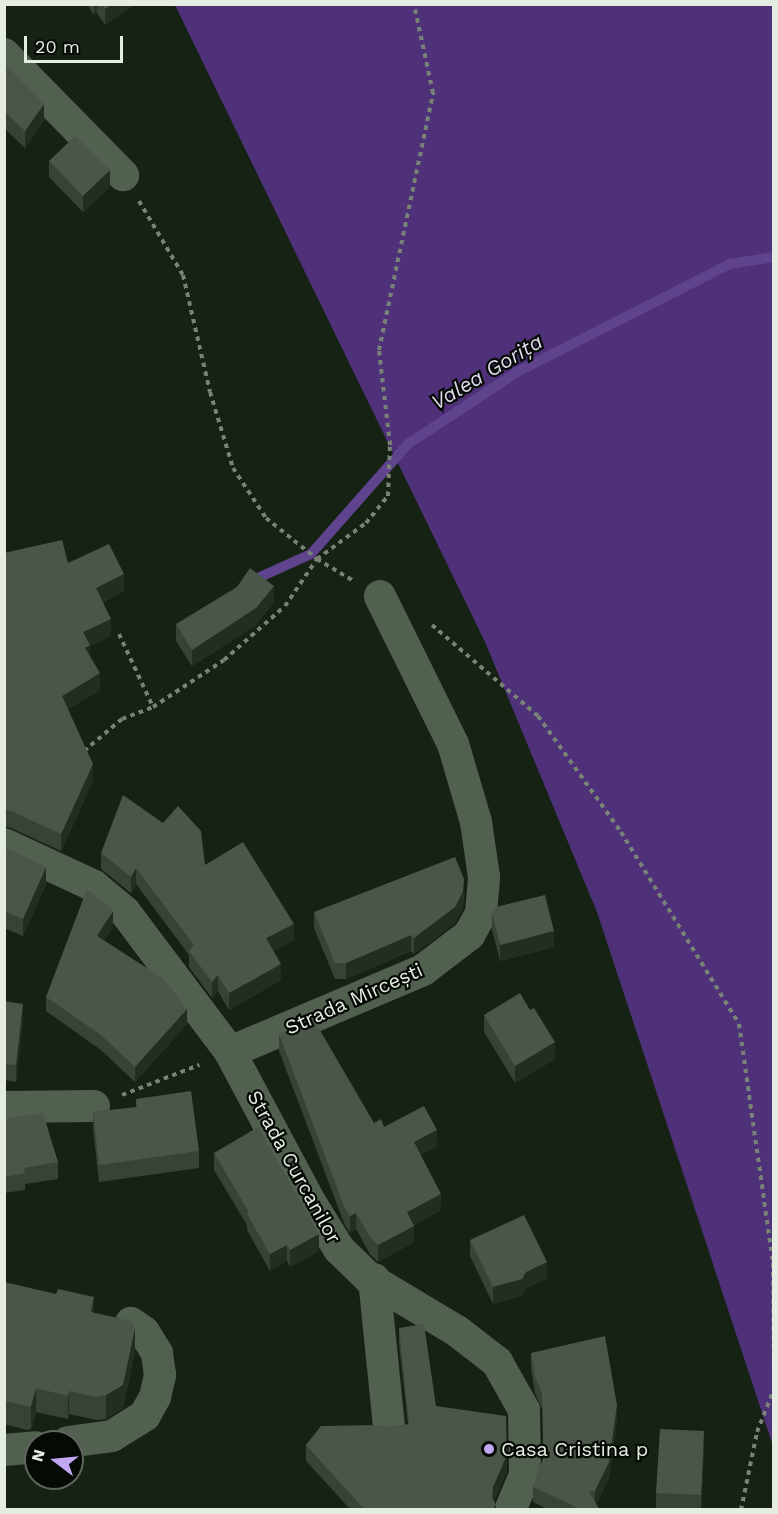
<!DOCTYPE html>
<meta charset="utf-8">
<style>
body{margin:0}
#map{position:relative;width:778px;height:1514px;overflow:hidden;background:#162214;font-family:"Work Sans",sans-serif}
div>[style]{position:absolute}
.forest>*{inset:0;background:#4e3179}
.stream>*{height:10px;margin:-5px;padding:0 5px;transform-origin:5px;border-radius:5px;background:#5f438d}
.path>*{height:4px;margin-top:-2px;transform-origin:0;background:repeating-linear-gradient(90deg,#788276 0 4.5px,transparent 0 9px)}
.minor>*{height:32px;margin:-16px;padding:0 16px;transform-origin:16px;border-radius:16px;background:#51604f}
.wall>*{inset:0;background:#374435}
.shaded-wall>*{inset:0;background:#222f20}
.building>*{inset:0;background:#4a5648}
.dots>*{width:16px;height:16px;translate:-50% -50%;box-sizing:border-box;border:3px solid #050a05;border-radius:50%}
span{translate:-50% -50%;white-space:nowrap;text-align:center;line-height:1.15;-webkit-text-stroke:4.5px #050a05;paint-order:stroke}
.street-label{font-size:20px;color:#e5ede3}
.poi-label{font-size:20px;color:#e5ede3}
.left{translate:0 -50%;text-align:left}
.water-label{font-size:21px;color:#dfd9ee;font-style:italic}
.frame{position:absolute;inset:0;border:6px solid #e5ede3;pointer-events:none}
.north{position:absolute;left:24px;top:1430px;width:60px;height:60px;box-sizing:border-box;background:#050a05;border:2px solid #5f655e;border-radius:50%;rotate:286deg;font-size:16px;font-weight:700;line-height:24px;text-align:center;color:#e5ede3}
.north::after{content:'';display:block;margin:auto;width:21px;height:27px;background:#c1a8f3;clip-path:polygon(50% 0,100% 100%,50% 72%,0 100%)}
.scale{position:absolute;left:24px;top:36px;width:99px;height:27px;box-sizing:border-box;border:3px solid #e5ede3;border-top:0;padding-left:8px;font-size:18px;line-height:21px;white-space:nowrap;color:#e5ede3;-webkit-text-stroke:4px #050a05;paint-order:stroke}
</style>
<div id="map">
<div class="forest">
<i style="clip-path:polygon(175px 5px,773px 5px,773px 1446px,597px 912px,485px 642px)"></i>
</div>
<div class="stream">
<i style="left:260px;top:577px;width:56px;rotate:-24.3deg"></i>
<i style="left:311px;top:554px;width:147px;rotate:-48.6deg"></i>
<i style="left:408px;top:444px;width:131px;rotate:-33.4deg"></i>
<i style="left:517px;top:372px;width:239px;rotate:-26.9deg"></i>
<i style="left:730px;top:264px;width:45px;rotate:-9deg"></i>
</div>
<div class="path">
<i style="left:139px;top:201px;width:86px;rotate:59.3deg"></i>
<i style="left:183px;top:275px;width:120px;rotate:77deg"></i>
<i style="left:210px;top:392px;width:79px;rotate:73.2deg"></i>
<i style="left:233px;top:468px;width:60px;rotate:56.6deg"></i>
<i style="left:266px;top:518px;width:65px;rotate:38.8deg"></i>
<i style="left:317px;top:559px;width:41px;rotate:31deg"></i>
<i style="left:432px;top:625px;width:140px;rotate:40.6deg"></i>
<i style="left:538px;top:716px;width:143px;rotate:54.4deg"></i>
<i style="left:621px;top:832px;width:225px;rotate:58.4deg"></i>
<i style="left:739px;top:1024px;width:241px;rotate:81.9deg"></i>
<i style="left:773px;top:1263px;width:116px;rotate:89.5deg"></i>
<i style="left:119px;top:634px;width:81px;rotate:65deg"></i>
<i style="left:84px;top:751px;width:50px;rotate:-40.1deg"></i>
<i style="left:122px;top:719px;width:33px;rotate:-21deg"></i>
<i style="left:153px;top:707px;width:85px;rotate:-33.5deg"></i>
<i style="left:224px;top:660px;width:81px;rotate:-41.5deg"></i>
<i style="left:285px;top:606px;width:57px;rotate:-55.8deg"></i>
<i style="left:317px;top:559px;width:61px;rotate:-36.3deg"></i>
<i style="left:366px;top:523px;width:35px;rotate:-51deg"></i>
<i style="left:388px;top:496px;width:51px;rotate:-87.8deg"></i>
<i style="left:390px;top:445px;width:96px;rotate:-96.6deg"></i>
<i style="left:379px;top:350px;width:263px;rotate:-78.1deg"></i>
<i style="left:433px;top:93px;width:91px;rotate:-102.1deg"></i>
<i style="left:122px;top:1095px;width:83px;rotate:-21.3deg"></i>
<i style="left:741px;top:1510px;width:80px;rotate:-78.4deg"></i>
<i style="left:757px;top:1432px;width:46px;rotate:-68.4deg"></i>
</div>
<div class="minor">
<i style="left:4px;top:54px;width:170px;rotate:45.5deg"></i>
<i style="left:4px;top:844px;width:99px;rotate:25deg"></i>
<i style="left:94px;top:886px;width:40px;rotate:40deg"></i>
<i style="left:125px;top:912px;width:175px;rotate:53.1deg"></i>
<i style="left:230px;top:1052px;width:168px;rotate:61.9deg"></i>
<i style="left:309px;top:1200px;width:57px;rotate:58.5deg"></i>
<i style="left:339px;top:1249px;width:43px;rotate:44.1deg"></i>
<i style="left:370px;top:1279px;width:101px;rotate:30.9deg"></i>
<i style="left:457px;top:1331px;width:51px;rotate:37.8deg"></i>
<i style="left:497px;top:1362px;width:55px;rotate:60.6deg"></i>
<i style="left:524px;top:1410px;width:65px;rotate:89.1deg"></i>
<i style="left:525px;top:1475px;width:38px;rotate:113deg"></i>
<i style="left:230px;top:1052px;width:210px;rotate:-23deg"></i>
<i style="left:423px;top:970px;width:58px;rotate:-37.3deg"></i>
<i style="left:469px;top:935px;width:25px;rotate:-61deg"></i>
<i style="left:481px;top:913px;width:36px;rotate:-85deg"></i>
<i style="left:484px;top:877px;width:56px;rotate:-98.3deg"></i>
<i style="left:476px;top:822px;width:81px;rotate:-106.4deg"></i>
<i style="left:453px;top:744px;width:165px;rotate:-116.3deg"></i>
<i style="left:4px;top:1107px;width:90px;rotate:-0.6deg"></i>
<i style="left:374px;top:1279px;width:148px;rotate:84.2deg"></i>
<i style="left:68px;top:1442px;width:44px;rotate:-7.8deg"></i>
<i style="left:112px;top:1436px;width:39px;rotate:-32deg"></i>
<i style="left:145px;top:1415px;width:21px;rotate:-61deg"></i>
<i style="left:155px;top:1397px;width:23px;rotate:-77deg"></i>
<i style="left:160px;top:1375px;width:22px;rotate:-98deg"></i>
<i style="left:157px;top:1353px;width:25px;rotate:-122deg"></i>
<i style="left:144px;top:1332px;width:16px;rotate:-145deg"></i>
<i style="left:4px;top:1450px;width:32px;rotate:-5deg"></i>
</div>
<div class="wall">
<i style="clip-path:polygon(87px 4px,135px 4px,105px 25px,97px 13px,94px 15px)"></i>
<i style="clip-path:polygon(4px 63px,44px 120px,25px 148px,4px 128px)"></i>
<i style="clip-path:polygon(49px 161px,110px 187px,83px 212px,49px 177px)"></i>
<i style="clip-path:polygon(4px 553px,68px 563px,124px 591px,103px 602px,111px 636px,90px 646px,90px 656px,100px 690px,68px 709px,93px 781px,61px 851px,11px 828px,4px 826px)"></i>
<i style="clip-path:polygon(274px 602px,256px 625px,192px 666px,176px 641px,176px 624px)"></i>
<i style="clip-path:polygon(4px 847px,46px 884px,23px 936px,4px 928px)"></i>
<i style="clip-path:polygon(101px 853px,205px 865px,294px 940px,273px 951px,281px 980px,229px 1010px,218px 991px,212px 998px,189px 967px,189px 955px,136px 884px,131px 893px,101px 869px)"></i>
<i style="clip-path:polygon(464px 895px,463px 908px,455px 923px,414px 954px,411px 951px,346px 979px,335px 979px,314px 928px,314px 912px)"></i>
<i style="clip-path:polygon(492px 913px,554px 947px,500px 961px,492px 930px)"></i>
<i style="clip-path:polygon(113px 926px,104px 940px,187px 1024px,135px 1082px,101px 1050px,46px 1011px,46px 997px)"></i>
<i style="clip-path:polygon(4px 1001px,23px 1020px,16px 1082px,4px 1080px)"></i>
<i style="clip-path:polygon(484px 1015px,555px 1059px,515px 1083px,484px 1032px)"></i>
<i style="clip-path:polygon(279px 1034px,374px 1123px,437px 1146px,421px 1155px,441px 1210px,414px 1225px,414px 1242px,378px 1262px,370px 1254px,356px 1229px,350px 1233px,344px 1223px,279px 1051px)"></i>
<i style="clip-path:polygon(136px 1099px,199px 1151px,199px 1168px,99px 1182px,93px 1129px,93px 1112px,136px 1107px)"></i>
<i style="clip-path:polygon(4px 1119px,58px 1162px,58px 1179px,25px 1184px,25px 1190px,4px 1193px)"></i>
<i style="clip-path:polygon(214px 1153px,319px 1251px,290px 1267px,287px 1261px,270px 1271px,247px 1230px,247px 1225px,214px 1170px)"></i>
<i style="clip-path:polygon(470px 1240px,547px 1278px,526px 1288px,522px 1296px,493px 1304px,470px 1256px)"></i>
<i style="clip-path:polygon(4px 1282px,94px 1313px,135px 1351px,123px 1408px,106px 1419px,96px 1420px,69px 1414px,68px 1419px,36px 1412px,31px 1429px,27px 1430px,4px 1424px)"></i>
<i style="clip-path:polygon(399px 1328px,436px 1406px,507px 1471px,494px 1501px,496px 1509px,350px 1509px,306px 1461px,306px 1445px,408px 1424px,399px 1344px)"></i>
<i style="clip-path:polygon(531px 1353px,617px 1421px,609px 1478px,596px 1504px,599px 1509px,547px 1509px,533px 1502px,533px 1487px,543px 1459px,543px 1436px,542px 1409px,535px 1393px,531px 1369px)"></i>
<i style="clip-path:polygon(704px 1447px,701px 1509px,656px 1509px,656px 1493px)"></i>
</div>
<div class="shaded-wall">
<i style="clip-path:polygon(94px 4px,97px 4px,97px 13px,94px 15px)"></i>
<i style="clip-path:polygon(111px 4px,135px 4px,105px 25px,105px 9px)"></i>
<i style="clip-path:polygon(44px 104px,44px 120px,25px 148px,25px 131px)"></i>
<i style="clip-path:polygon(110px 170px,110px 187px,83px 212px,83px 196px)"></i>
<i style="clip-path:polygon(124px 574px,124px 591px,96px 605px,96px 588px)"></i>
<i style="clip-path:polygon(274px 586px,274px 602px,256px 625px,192px 666px,192px 650px)"></i>
<i style="clip-path:polygon(111px 619px,111px 636px,90px 646px,90px 662px,85px 665px,83px 632px)"></i>
<i style="clip-path:polygon(100px 673px,100px 690px,62px 713px,62px 696px)"></i>
<i style="clip-path:polygon(93px 764px,93px 781px,61px 851px,61px 834px)"></i>
<i style="clip-path:polygon(46px 867px,46px 884px,23px 936px,23px 919px)"></i>
<i style="clip-path:polygon(136px 868px,136px 884px,131px 893px,131px 877px)"></i>
<i style="clip-path:polygon(464px 879px,463px 908px,455px 923px,414px 954px,414px 938px)"></i>
<i style="clip-path:polygon(113px 911px,113px 926px,97px 950px,97px 936px)"></i>
<i style="clip-path:polygon(294px 924px,294px 940px,266px 954px,266px 938px)"></i>
<i style="clip-path:polygon(554px 931px,554px 947px,500px 961px,500px 945px)"></i>
<i style="clip-path:polygon(411px 935px,411px 951px,346px 979px,346px 963px)"></i>
<i style="clip-path:polygon(281px 964px,281px 980px,229px 1010px,229px 993px)"></i>
<i style="clip-path:polygon(218px 975px,218px 991px,212px 998px,212px 982px)"></i>
<i style="clip-path:polygon(23px 1004px,23px 1020px,16px 1082px,16px 1065px)"></i>
<i style="clip-path:polygon(187px 1009px,187px 1024px,135px 1082px,135px 1067px)"></i>
<i style="clip-path:polygon(555px 1042px,555px 1059px,515px 1083px,515px 1066px)"></i>
<i style="clip-path:polygon(437px 1130px,437px 1146px,414px 1159px,414px 1142px)"></i>
<i style="clip-path:polygon(441px 1194px,441px 1210px,407px 1229px,407px 1212px)"></i>
<i style="clip-path:polygon(356px 1213px,356px 1229px,350px 1233px,350px 1216px)"></i>
<i style="clip-path:polygon(414px 1226px,414px 1242px,378px 1262px,378px 1245px)"></i>
<i style="clip-path:polygon(319px 1234px,319px 1251px,290px 1267px,290px 1250px)"></i>
<i style="clip-path:polygon(287px 1245px,287px 1261px,270px 1271px,270px 1254px)"></i>
<i style="clip-path:polygon(547px 1262px,547px 1278px,526px 1288px,522px 1296px,493px 1304px,493px 1287px)"></i>
<i style="clip-path:polygon(94px 1297px,94px 1320px,91px 1312px)"></i>
<i style="clip-path:polygon(135px 1328px,135px 1351px,123px 1408px,106px 1419px,106px 1395px)"></i>
<i style="clip-path:polygon(36px 1388px,36px 1412px,31px 1429px,31px 1406px)"></i>
<i style="clip-path:polygon(69px 1391px,69px 1414px,68px 1419px,68px 1396px)"></i>
<i style="clip-path:polygon(617px 1405px,617px 1421px,609px 1478px,595px 1507px,595px 1491px)"></i>
<i style="clip-path:polygon(704px 1431px,704px 1447px,701px 1509px,701px 1495px)"></i>
<i style="clip-path:polygon(507px 1455px,507px 1471px,493px 1503px,496px 1505px,496px 1509px,492px 1509px,493px 1487px)"></i>
</div>
<div class="building">
<i style="clip-path:polygon(103px 4px,111px 4px,105px 9px)"></i>
<i style="clip-path:polygon(4px 63px,44px 104px,25px 131px,4px 111px)"></i>
<i style="clip-path:polygon(75px 136px,110px 170px,83px 196px,49px 161px)"></i>
<i style="clip-path:polygon(62px 540px,68px 563px,109px 544px,124px 574px,96px 588px,111px 619px,83px 632px,90px 645px,85px 648px,100px 673px,62px 696px,93px 764px,61px 834px,11px 811px,4px 809px,4px 553px)"></i>
<i style="clip-path:polygon(250px 568px,274px 586px,256px 608px,192px 650px,176px 624px,237px 587px)"></i>
<i style="clip-path:polygon(123px 795px,163px 823px,178px 806px,201px 831px,205px 865px,243px 842px,294px 924px,266px 938px,281px 964px,229px 993px,218px 975px,212px 982px,189px 951px,194px 945px,136px 868px,131px 877px,101px 853px)"></i>
<i style="clip-path:polygon(4px 847px,46px 867px,23px 919px,4px 911px)"></i>
<i style="clip-path:polygon(455px 857px,464px 879px,463px 892px,455px 907px,414px 938px,411px 935px,346px 963px,335px 963px,314px 912px)"></i>
<i style="clip-path:polygon(87px 889px,113px 911px,97px 936px,164px 979px,187px 1009px,135px 1067px,101px 1035px,46px 997px)"></i>
<i style="clip-path:polygon(545px 895px,554px 931px,500px 945px,492px 913px,496px 907px)"></i>
<i style="clip-path:polygon(520px 993px,530px 1010px,534px 1008px,555px 1042px,515px 1066px,484px 1015px)"></i>
<i style="clip-path:polygon(4px 1001px,23px 1004px,16px 1065px,4px 1064px)"></i>
<i style="clip-path:polygon(314px 1020px,374px 1123px,381px 1119px,384px 1127px,424px 1106px,437px 1130px,414px 1142px,441px 1194px,407px 1212px,414px 1226px,378px 1245px,370px 1237px,356px 1213px,350px 1216px,344px 1206px,279px 1034px)"></i>
<i style="clip-path:polygon(191px 1091px,199px 1151px,99px 1165px,93px 1112px,137px 1107px,136px 1099px)"></i>
<i style="clip-path:polygon(43px 1113px,58px 1162px,24px 1168px,25px 1173px,4px 1177px,4px 1119px)"></i>
<i style="clip-path:polygon(258px 1127px,319px 1234px,290px 1250px,287px 1245px,270px 1254px,247px 1214px,249px 1212px,214px 1153px)"></i>
<i style="clip-path:polygon(524px 1215px,547px 1262px,526px 1272px,522px 1279px,493px 1287px,470px 1240px)"></i>
<i style="clip-path:polygon(4px 1282px,56px 1294px,58px 1289px,94px 1297px,91px 1312px,131px 1321px,135px 1328px,123px 1385px,106px 1395px,96px 1397px,69px 1391px,68px 1396px,36px 1388px,31px 1406px,27px 1406px,4px 1401px)"></i>
<i style="clip-path:polygon(424px 1324px,436px 1406px,506px 1416px,507px 1455px,493px 1487px,492px 1497px,496px 1505px,492px 1509px,364px 1509px,306px 1445px,321px 1426px,380px 1425px,390px 1428px,409px 1424px,399px 1328px)"></i>
<i style="clip-path:polygon(605px 1336px,617px 1405px,609px 1462px,595px 1491px,589px 1491px,599px 1509px,580px 1509px,533px 1487px,543px 1459px,543px 1422px,542px 1393px,535px 1377px,531px 1353px)"></i>
<i style="clip-path:polygon(660px 1429px,704px 1431px,701px 1495px,656px 1493px)"></i>
</div>
<div class="dots">
<i style="left:489px;top:1449px;background:#c1a8f3"></i>
</div>
<div class="street-label">
<span style="left:354px;top:999px;rotate:-24deg">Strada Mircești</span>
<span style="left:294px;top:1167px;rotate:61deg">Strada Curcanilor</span>
</div>
<div class="poi-label">
<span class="left" style="left:501px;top:1449px">Casa Cristina p</span>
</div>
<div class="water-label">
<span style="left:487px;top:372px;rotate:-31deg">Valea Gorița</span>
</div>
<div class="frame"></div>
<div class="north">N</div>
<div class="scale">20 m</div>
</div>
